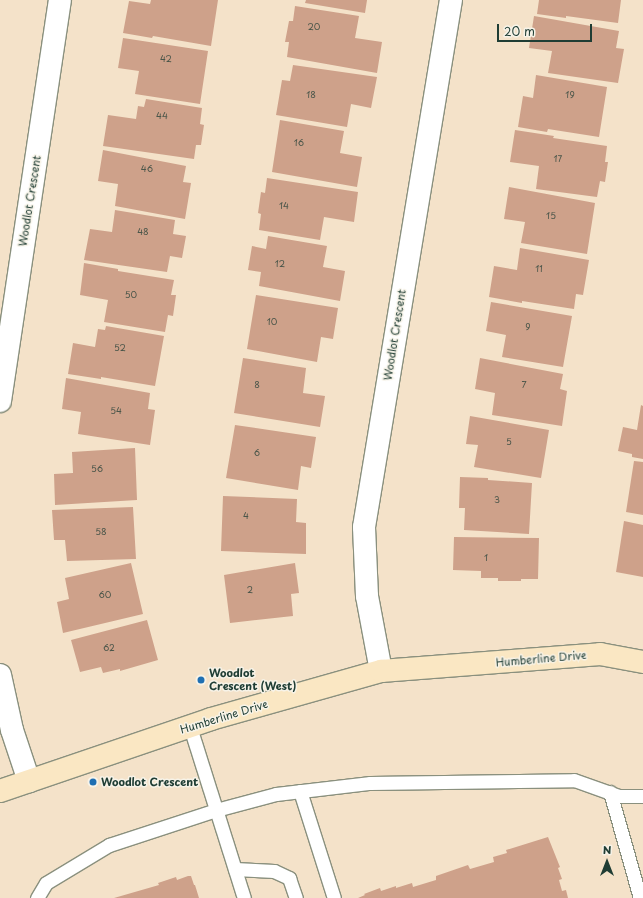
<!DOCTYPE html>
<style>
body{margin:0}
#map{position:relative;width:643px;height:898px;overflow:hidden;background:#f4e2c9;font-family:"Playpen Sans",sans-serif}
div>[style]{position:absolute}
.building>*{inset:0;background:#cea18a}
.roads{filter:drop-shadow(1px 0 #8a907e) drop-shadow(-1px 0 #8a907e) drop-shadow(0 1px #8a907e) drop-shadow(0 -1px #8a907e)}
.lane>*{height:13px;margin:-6.5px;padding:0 6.5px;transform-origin:6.5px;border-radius:6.5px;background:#fff}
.street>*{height:22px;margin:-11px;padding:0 11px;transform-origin:11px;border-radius:11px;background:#fff}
.secondary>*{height:22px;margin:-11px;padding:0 11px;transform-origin:11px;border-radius:11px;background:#fae7c3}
.dots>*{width:11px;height:11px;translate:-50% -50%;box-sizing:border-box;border:2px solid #f7f3e8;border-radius:50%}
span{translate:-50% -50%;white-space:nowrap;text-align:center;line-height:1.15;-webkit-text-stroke:3px #f7f3e8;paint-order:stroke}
.number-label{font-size:9px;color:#4b564a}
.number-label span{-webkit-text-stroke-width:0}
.street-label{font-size:11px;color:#1f3d34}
.poi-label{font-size:11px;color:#1f3d34;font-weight:700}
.left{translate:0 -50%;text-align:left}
.north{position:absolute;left:587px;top:842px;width:40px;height:40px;-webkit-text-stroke:3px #f7f3e8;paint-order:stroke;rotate:0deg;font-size:11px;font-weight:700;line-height:16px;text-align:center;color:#1f3d34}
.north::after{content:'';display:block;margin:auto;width:14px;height:18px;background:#1f3d34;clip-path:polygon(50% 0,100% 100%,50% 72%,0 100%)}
.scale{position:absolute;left:497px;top:24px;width:95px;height:18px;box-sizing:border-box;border:2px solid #1f3d34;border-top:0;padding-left:5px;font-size:12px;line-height:14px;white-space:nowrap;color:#1f3d34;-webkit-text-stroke:3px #f7f3e8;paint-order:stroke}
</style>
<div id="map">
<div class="building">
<i style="clip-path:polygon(151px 0,218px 0,211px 46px,153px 36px,152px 38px,123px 33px,129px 1px,150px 4px)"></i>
<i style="clip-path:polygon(306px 0,367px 0,365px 13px,305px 3px)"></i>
<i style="clip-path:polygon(539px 0,621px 0,618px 23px,566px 16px,566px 18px,537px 14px)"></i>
<i style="clip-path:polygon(295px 6px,359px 16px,355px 38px,382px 42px,377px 73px,287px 57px,289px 42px,285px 42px,289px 21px,293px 21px)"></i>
<i style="clip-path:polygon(534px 16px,619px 31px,616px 48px,624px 49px,618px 83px,548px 73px,552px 51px,529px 48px)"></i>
<i style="clip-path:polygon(123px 38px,208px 51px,200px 104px,135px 94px,139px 71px,118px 68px)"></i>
<i style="clip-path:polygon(293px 65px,377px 77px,371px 108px,351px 104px,347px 127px,276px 115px,282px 80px,290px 81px)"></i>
<i style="clip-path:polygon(536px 75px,607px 87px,599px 137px,548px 129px,547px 132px,518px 127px,523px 96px,533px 98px)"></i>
<i style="clip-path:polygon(146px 99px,202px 108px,200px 124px,204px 125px,201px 145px,196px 145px,194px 159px,103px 146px,108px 115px,136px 119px,138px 106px,144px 107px)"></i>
<i style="clip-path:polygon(280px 120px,344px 131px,340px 153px,362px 157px,357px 187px,272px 172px)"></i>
<i style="clip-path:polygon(515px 130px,554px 136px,553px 138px,607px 146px,605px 162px,608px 162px,605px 182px,600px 181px,597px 197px,536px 189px,539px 166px,510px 162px)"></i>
<i style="clip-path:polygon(103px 150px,186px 166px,183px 182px,191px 183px,185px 219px,115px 206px,118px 184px,98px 181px)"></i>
<i style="clip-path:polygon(267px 178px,358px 192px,354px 222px,324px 217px,320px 240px,259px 230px,261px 214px,258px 213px,261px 192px,265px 193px)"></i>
<i style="clip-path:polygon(509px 187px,595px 203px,587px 254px,521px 243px,525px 222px,504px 219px)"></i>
<i style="clip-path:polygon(115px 210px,175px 220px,173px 234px,186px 236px,182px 258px,170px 256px,167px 272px,84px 260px,90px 229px,112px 232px)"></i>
<i style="clip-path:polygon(268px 236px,327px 246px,323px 267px,345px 271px,340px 301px,259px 286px,261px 272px,248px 270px,252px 246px,266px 249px)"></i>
<i style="clip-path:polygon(520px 248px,589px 260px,583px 295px,576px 294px,574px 309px,522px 301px,522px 303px,489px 297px,494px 266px,517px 270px)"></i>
<i style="clip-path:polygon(84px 263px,118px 269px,118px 271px,174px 280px,171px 295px,176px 295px,173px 316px,168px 315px,165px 332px,104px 322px,108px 300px,80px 295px)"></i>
<i style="clip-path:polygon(256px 295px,338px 308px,333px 339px,321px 337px,317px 362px,247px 349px)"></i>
<i style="clip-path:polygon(491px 302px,572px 316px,563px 367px,502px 357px,506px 335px,486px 331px)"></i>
<i style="clip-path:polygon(106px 326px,164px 336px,155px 386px,101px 377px,101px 379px,68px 374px,73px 343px,95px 347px,98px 329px,105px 330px)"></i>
<i style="clip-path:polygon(243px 358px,306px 368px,303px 393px,325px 396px,320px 427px,234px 413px)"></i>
<i style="clip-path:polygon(480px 358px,563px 374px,560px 389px,567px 391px,562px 426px,492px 415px,495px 393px,475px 389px)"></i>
<i style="clip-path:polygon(66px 378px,150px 393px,148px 409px,155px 410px,150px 445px,78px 434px,81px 412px,62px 409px)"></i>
<i style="clip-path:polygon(641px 405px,643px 406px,643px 459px,632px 457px,632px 454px,618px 451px,623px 427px,637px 430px)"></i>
<i style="clip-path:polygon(470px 416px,549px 430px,541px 478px,474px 467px,478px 445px,466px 444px)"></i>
<i style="clip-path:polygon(235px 425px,316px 437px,311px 468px,301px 466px,298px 490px,226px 478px)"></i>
<i style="clip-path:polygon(135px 448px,137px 500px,55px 505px,54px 474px,73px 473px,72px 452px)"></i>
<i style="clip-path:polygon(634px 461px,643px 462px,643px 515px,626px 512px)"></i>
<i style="clip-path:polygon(460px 477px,488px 478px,488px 480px,532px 483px,529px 534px,464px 530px,465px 508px,459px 508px)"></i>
<i style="clip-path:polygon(223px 496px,297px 499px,296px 522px,306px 523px,306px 554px,221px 551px)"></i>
<i style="clip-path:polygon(133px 507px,136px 559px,67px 561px,65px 540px,54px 540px,52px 510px)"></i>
<i style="clip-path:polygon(624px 521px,643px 525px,643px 577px,616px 572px)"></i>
<i style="clip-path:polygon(454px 537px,539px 538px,538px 579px,521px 579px,521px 581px,498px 581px,498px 578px,481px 578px,481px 571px,453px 570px)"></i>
<i style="clip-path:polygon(131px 563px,143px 614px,63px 633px,57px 602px,69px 599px,65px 578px)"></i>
<i style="clip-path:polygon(295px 563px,299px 593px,291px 594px,293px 616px,230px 623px,224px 575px)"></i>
<i style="clip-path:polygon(147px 620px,158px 660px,120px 671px,120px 669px,103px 673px,101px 667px,80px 672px,71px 640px)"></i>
<i style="clip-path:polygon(548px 837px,560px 867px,558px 868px,562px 879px,559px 880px,562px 891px,566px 890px,568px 898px,358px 898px,365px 895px,364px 894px,380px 888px,381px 891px,396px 886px,396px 888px,412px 883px,413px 887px,436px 880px,436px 876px,468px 865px,470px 869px,494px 862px,493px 857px,507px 853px,506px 850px)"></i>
<i style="clip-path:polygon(188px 876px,191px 876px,194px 885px,195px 885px,199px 898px,114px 898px,159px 885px,158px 883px,176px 877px,177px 880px)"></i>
</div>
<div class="roads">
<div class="lane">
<i style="left:190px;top:727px;width:179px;rotate:72.5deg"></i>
<i style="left:300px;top:791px;width:112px;rotate:72.4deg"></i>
<i style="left:610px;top:792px;width:110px;rotate:74.2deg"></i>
<i style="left:235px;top:869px;width:39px;rotate:3deg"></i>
<i style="left:274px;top:871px;width:17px;rotate:25deg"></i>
<i style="left:289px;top:878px;width:21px;rotate:71deg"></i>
<i style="left:37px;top:898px;width:17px;rotate:-59deg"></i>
<i style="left:46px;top:883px;width:74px;rotate:-31.1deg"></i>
<i style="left:109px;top:845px;width:113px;rotate:-18.1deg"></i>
<i style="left:216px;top:810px;width:62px;rotate:-14.9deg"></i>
<i style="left:276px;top:794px;width:95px;rotate:-6.7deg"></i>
<i style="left:370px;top:783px;width:204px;rotate:-0.8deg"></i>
<i style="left:574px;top:780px;width:48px;rotate:19.6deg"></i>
<i style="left:619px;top:796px;width:24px"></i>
</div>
<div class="street">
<i style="left:0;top:401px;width:405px;rotate:-81.5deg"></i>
<i style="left:381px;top:671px;width:76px;rotate:-100.6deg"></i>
<i style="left:367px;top:596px;width:69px;rotate:-92.5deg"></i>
<i style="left:364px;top:527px;width:534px;rotate:-80.63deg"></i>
<i style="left:0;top:675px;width:56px;rotate:77.7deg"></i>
<i style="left:12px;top:730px;width:54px;rotate:71.6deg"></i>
</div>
<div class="secondary">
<i style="left:0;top:791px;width:223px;rotate:-18.8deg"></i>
<i style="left:211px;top:719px;width:177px;rotate:-15.8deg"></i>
<i style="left:381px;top:671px;width:220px;rotate:-4.4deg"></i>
<i style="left:600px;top:654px;width:44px;rotate:10.5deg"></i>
</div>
</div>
<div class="dots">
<i style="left:201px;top:680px;background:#1f6fb2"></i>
<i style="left:93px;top:782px;background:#1f6fb2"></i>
</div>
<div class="number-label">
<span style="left:314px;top:26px">20</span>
<span style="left:166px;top:58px">42</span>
<span style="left:311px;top:94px">18</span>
<span style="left:570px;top:94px">19</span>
<span style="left:162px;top:115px">44</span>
<span style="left:299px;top:142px">16</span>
<span style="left:558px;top:158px">17</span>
<span style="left:147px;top:168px">46</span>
<span style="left:284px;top:205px">14</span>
<span style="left:551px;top:215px">15</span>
<span style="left:143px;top:231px">48</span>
<span style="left:280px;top:263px">12</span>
<span style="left:539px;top:268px">11</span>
<span style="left:131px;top:294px">50</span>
<span style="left:272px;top:321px">10</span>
<span style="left:528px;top:326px">9</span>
<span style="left:120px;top:347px">52</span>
<span style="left:257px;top:384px">8</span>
<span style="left:524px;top:384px">7</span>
<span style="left:116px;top:410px">54</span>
<span style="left:509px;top:441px">5</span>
<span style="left:257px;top:452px">6</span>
<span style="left:97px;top:468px">56</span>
<span style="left:497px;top:499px">3</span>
<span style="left:246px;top:515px">4</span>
<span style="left:101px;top:531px">58</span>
<span style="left:486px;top:557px">1</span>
<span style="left:250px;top:589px">2</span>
<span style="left:105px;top:594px">60</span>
<span style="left:109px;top:647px">62</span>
</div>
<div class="street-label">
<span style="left:30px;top:201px;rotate:-81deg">Woodlot Crescent</span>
<span style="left:395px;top:335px;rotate:-81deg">Woodlot Crescent</span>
<span style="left:541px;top:659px;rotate:-5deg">Humberline Drive</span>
<span style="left:224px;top:717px;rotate:-17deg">Humberline Drive</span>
</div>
<div class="poi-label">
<span class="left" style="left:209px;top:680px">Woodlot<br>Crescent (West)</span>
<span class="left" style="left:101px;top:782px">Woodlot Crescent</span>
</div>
<div class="north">N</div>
<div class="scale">20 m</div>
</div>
